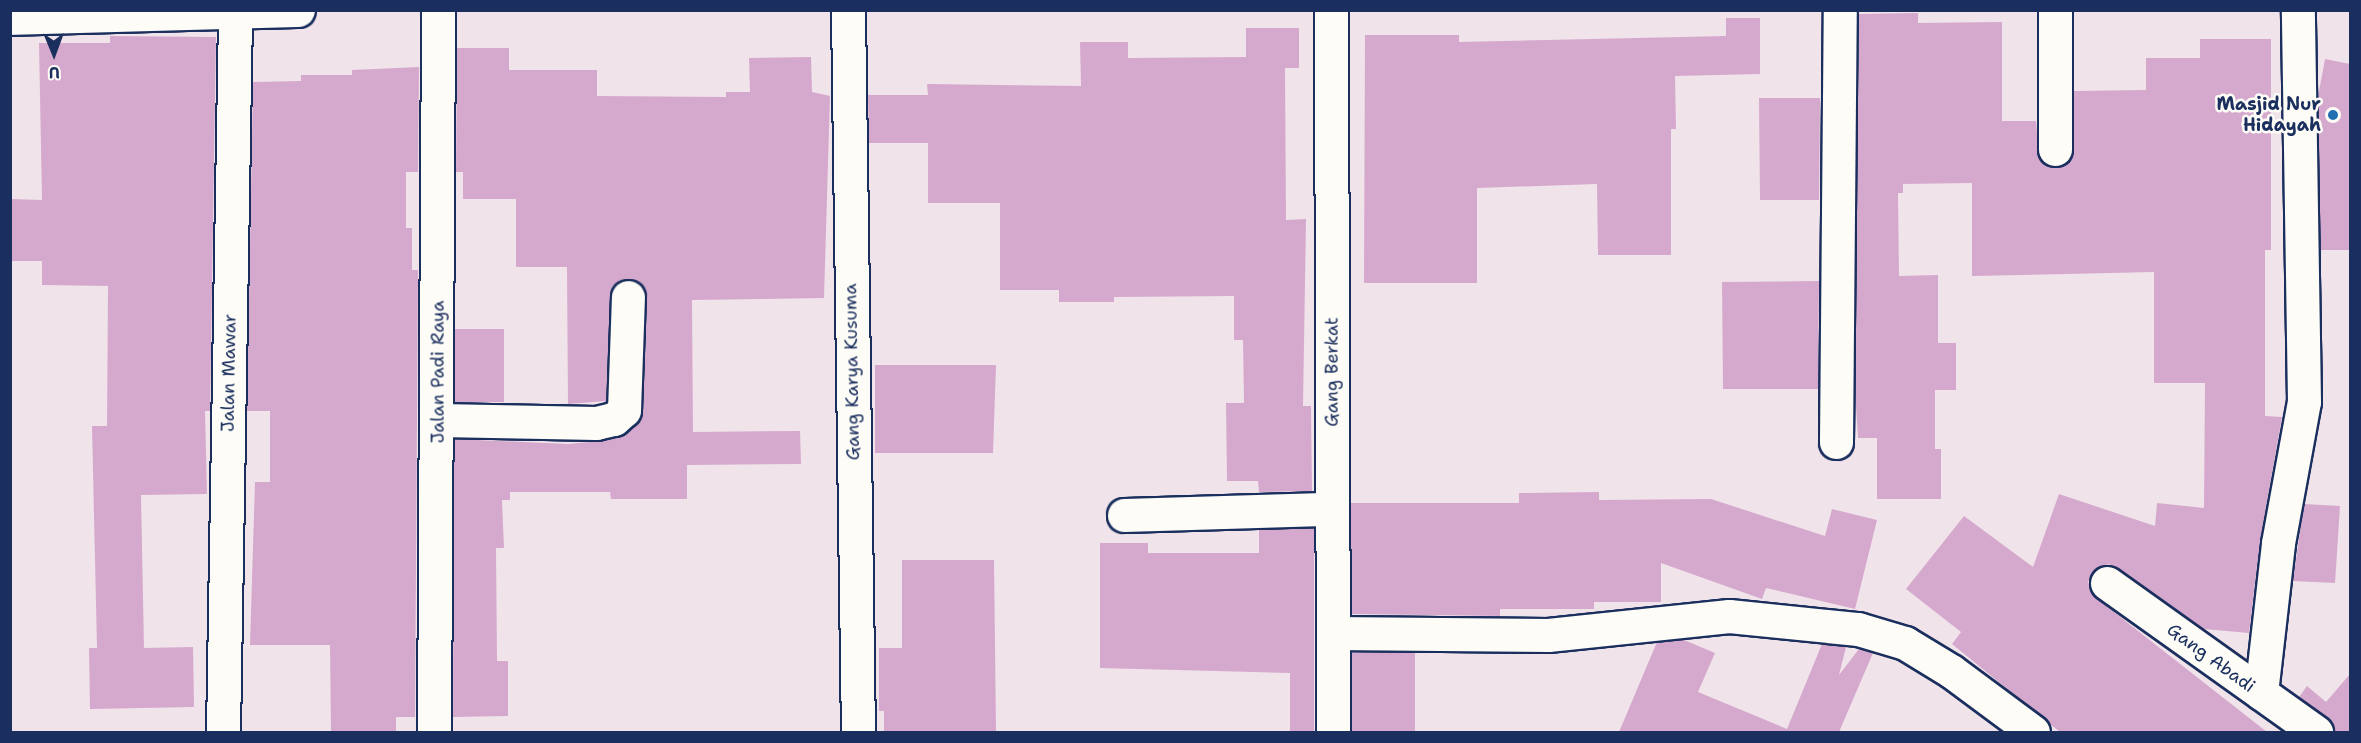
<!DOCTYPE html>
<style>
body{margin:0}
#map{position:relative;width:2361px;height:743px;overflow:hidden;background:#f1e3ea;font-family:"Shantell Sans",sans-serif}
div>[style]{position:absolute}
.building>*{inset:0;background:#d5a9cd}
.roads{filter:drop-shadow(2px 0 #1b2f5e) drop-shadow(-2px 0 #1b2f5e) drop-shadow(0 2px #1b2f5e) drop-shadow(0 -2px #1b2f5e)}
.street>*{height:33px;margin:-16.5px;padding:0 16.5px;transform-origin:16.5px;border-radius:16.5px;background:#fdfcf7}
.secondary>*{height:33px;margin:-16.5px;padding:0 16.5px;transform-origin:16.5px;border-radius:16.5px;background:#fdfcf7}
.dots>*{width:16px;height:16px;translate:-50% -50%;box-sizing:border-box;border:3px solid #fdfcf7;border-radius:50%}
span{translate:-50% -50%;white-space:nowrap;text-align:center;line-height:1.15;-webkit-text-stroke:5px #fdfcf7;paint-order:stroke}
.poi-label{font-size:18px;color:#1b2f5e;font-weight:700}
.right{translate:-100% -50%;text-align:right}
.street-label{font-size:18px;color:#1b2f5e}
.frame{position:absolute;inset:0;border:12px solid #1b2f5e;pointer-events:none}
.north{position:absolute;left:24px;top:24px;width:60px;height:60px;-webkit-text-stroke:4px #fdfcf7;paint-order:stroke;rotate:179deg;font-size:16px;font-weight:700;line-height:24px;text-align:center;color:#1b2f5e}
.north::after{content:'';display:block;margin:auto;width:21px;height:27px;background:#1b2f5e;clip-path:polygon(50% 0,100% 100%,50% 72%,0 100%)}
</style>
<div id="map">
<div class="building">
<i style="clip-path:polygon(1918px 13px,1918px 23px,2002px 22px,2002px 121px,2036px 121px,2039px 158px,2054px 168px,2065px 165px,2074px 150px,2074px 91px,2146px 90px,2146px 58px,2200px 58px,2200px 39px,2271px 39px,2271px 250px,2265px 250px,2265px 416px,2282px 417px,2260px 540px,2249px 633px,2204px 629px,2109px 564px,2092px 572px,2088px 582px,2096px 598px,2267px 732px,2060px 732px,1952px 644px,1961px 632px,1906px 589px,1964px 516px,2033px 567px,2059px 494px,2155px 526px,2157px 503px,2204px 508px,2205px 383px,2154px 383px,2154px 272px,1972px 276px,1972px 183px,1903px 184px,1903px 193px,1898px 193px,1899px 276px,1938px 275px,1938px 343px,1956px 343px,1956px 390px,1935px 390px,1935px 449px,1941px 449px,1941px 499px,1877px 499px,1877px 438px,1858px 438px,1855px 390px,1859px 14px)"></i>
<i style="clip-path:polygon(1726px 18px,1760px 18px,1760px 74px,1675px 76px,1676px 129px,1671px 129px,1671px 255px,1598px 255px,1597px 184px,1477px 188px,1477px 283px,1364px 283px,1365px 35px,1459px 35px,1459px 42px,1726px 36px)"></i>
<i style="clip-path:polygon(1246px 28px,1299px 28px,1299px 68px,1285px 68px,1286px 220px,1306px 219px,1303px 406px,1311px 406px,1312px 491px,1259px 492px,1258px 481px,1227px 481px,1226px 403px,1244px 403px,1243px 340px,1234px 340px,1234px 296px,1114px 297px,1114px 302px,1059px 302px,1059px 290px,1000px 290px,1000px 203px,928px 203px,928px 143px,869px 143px,868px 95px,928px 95px,927px 84px,1081px 86px,1080px 42px,1128px 42px,1128px 58px,1246px 57px)"></i>
<i style="clip-path:polygon(110px 36px,216px 37px,210px 411px,205px 411px,207px 494px,141px 495px,144px 648px,193px 647px,194px 707px,90px 709px,89px 648px,97px 648px,92px 426px,107px 426px,108px 286px,42px 285px,42px 261px,10px 261px,10px 199px,42px 200px,39px 43px,110px 43px)"></i>
<i style="clip-path:polygon(457px 48px,509px 48px,509px 70px,597px 70px,597px 96px,726px 97px,726px 92px,750px 92px,749px 58px,811px 57px,812px 92px,830px 96px,824px 298px,692px 300px,693px 432px,800px 431px,801px 464px,687px 465px,687px 499px,611px 499px,610px 492px,510px 492px,510px 500px,502px 500px,504px 548px,496px 548px,497px 661px,508px 661px,508px 716px,453px 717px,454px 439px,568px 444px,600px 441px,627px 433px,643px 411px,647px 298px,637px 281px,620px 280px,612px 287px,606px 401px,568px 404px,567px 267px,516px 267px,516px 199px,463px 199px,463px 172px,456px 172px)"></i>
<i style="clip-path:polygon(2325px 59px,2350px 64px,2350px 250px,2320px 250px,2318px 97px)"></i>
<i style="clip-path:polygon(419px 67px,418px 172px,406px 172px,406px 228px,412px 228px,412px 270px,418px 270px,415px 717px,396px 717px,396px 732px,331px 732px,330px 645px,250px 645px,255px 482px,270px 482px,270px 411px,247px 411px,253px 82px,301px 81px,301px 75px,352px 75px,352px 70px)"></i>
<i style="clip-path:polygon(1759px 98px,1820px 98px,1819px 200px,1760px 200px)"></i>
<i style="clip-path:polygon(1819px 281px,1818px 389px,1723px 389px,1722px 282px)"></i>
<i style="clip-path:polygon(455px 329px,504px 329px,504px 402px,455px 402px)"></i>
<i style="clip-path:polygon(875px 365px,996px 365px,993px 453px,875px 453px)"></i>
<i style="clip-path:polygon(1599px 492px,1599px 500px,1711px 499px,1825px 536px,1832px 509px,1877px 520px,1855px 609px,1766px 588px,1762px 599px,1661px 563px,1661px 602px,1594px 602px,1594px 609px,1500px 609px,1500px 616px,1351px 614px,1351px 503px,1519px 503px,1519px 493px)"></i>
<i style="clip-path:polygon(2304px 504px,2340px 506px,2335px 583px,2293px 581px)"></i>
<i style="clip-path:polygon(1314px 528px,1314px 732px,1290px 732px,1290px 673px,1100px 668px,1100px 543px,1148px 543px,1148px 553px,1259px 553px,1259px 530px)"></i>
<i style="clip-path:polygon(902px 560px,994px 560px,996px 732px,884px 732px,884px 711px,879px 711px,879px 648px,902px 648px)"></i>
<i style="clip-path:polygon(1684px 640px,1715px 653px,1698px 692px,1787px 729px,1822px 644px,1846px 647px,1839px 675px,1859px 649px,1873px 653px,1839px 732px,1619px 732px,1657px 642px)"></i>
<i style="clip-path:polygon(1352px 652px,1415px 653px,1415px 732px,1352px 732px)"></i>
<i style="clip-path:polygon(2350px 674px,2350px 732px,2335px 732px,2327px 717px,2299px 697px,2307px 686px,2326px 702px)"></i>
</div>
<div class="roads">
<div class="street">
<i style="left:848px;top:10px;width:722px;rotate:89.21deg"></i>
<i style="left:1331px;top:10px;width:722px;rotate:89.84deg"></i>
<i style="left:2055px;top:149px;width:139px;rotate:-90deg"></i>
<i style="left:439px;top:420px;width:157px;rotate:1.1deg"></i>
<i style="left:596px;top:423px;width:18px;rotate:-13deg"></i>
<i style="left:614px;top:419px;width:13px;rotate:-42deg"></i>
<i style="left:624px;top:410px;width:113px;rotate:-88deg"></i>
<i style="left:1836px;top:442px;width:432px;rotate:-89.5deg"></i>
<i style="left:1124px;top:515px;width:208px;rotate:-1.7deg"></i>
<i style="left:2107px;top:583px;width:257px;rotate:35.5deg"></i>
<i style="left:1333px;top:633px;width:215px;rotate:0.5deg"></i>
<i style="left:1548px;top:635px;width:182px;rotate:-6deg"></i>
<i style="left:1729px;top:616px;width:130px;rotate:5.8deg"></i>
<i style="left:1858px;top:629px;width:49px;rotate:16.6deg"></i>
<i style="left:1905px;top:643px;width:54px;rotate:31.3deg"></i>
<i style="left:1951px;top:671px;width:102px;rotate:36.6deg"></i>
<i style="left:2261px;top:693px;width:151px;rotate:-83.5deg"></i>
<i style="left:2278px;top:543px;width:143px;rotate:-79.6deg"></i>
<i style="left:2304px;top:402px;width:392px;rotate:-90.9deg"></i>
<i style="left:223px;top:732px;width:719px;rotate:-89.04deg"></i>
<i style="left:434px;top:732px;width:722px;rotate:-89.68deg"></i>
</div>
<div class="secondary">
<i style="left:10px;top:18px;width:288px;rotate:-1.6deg"></i>
</div>
</div>
<div class="dots">
<i style="left:2333px;top:115px;background:#1f6fb2"></i>
</div>
<div class="poi-label">
<span class="right" style="left:2321px;top:115px">Masjid Nur<br>Hidayah</span>
</div>
<div class="street-label">
<span style="left:438px;top:372px;rotate:-90deg">Jalan Padi Raya</span>
<span style="left:852px;top:372px;rotate:-91deg">Gang Karya Kusuma</span>
<span style="left:1332px;top:372px;rotate:-90deg">Gang Berkat</span>
<span style="left:229px;top:373px;rotate:-89deg">Jalan Mawar</span>
<span style="left:2211px;top:658px;rotate:36deg">Gang Abadi</span>
</div>
<div class="frame"></div>
<div class="north">U</div>
</div>
